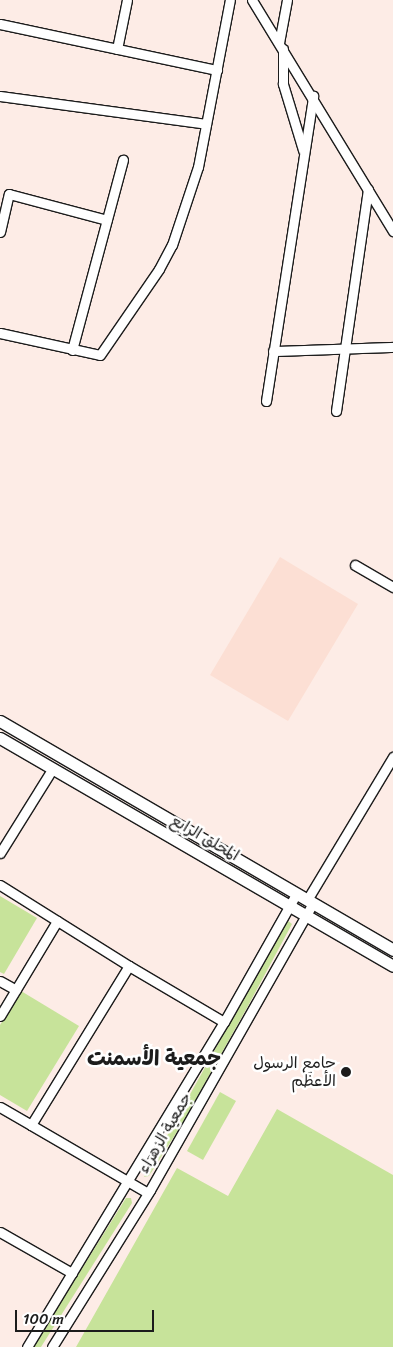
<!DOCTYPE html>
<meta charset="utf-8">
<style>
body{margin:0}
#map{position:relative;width:393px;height:1347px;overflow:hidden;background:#fdece6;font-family:Sriracha,"Playpen Sans Arabic",sans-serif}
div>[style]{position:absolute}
.built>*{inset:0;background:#fcdfd4}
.green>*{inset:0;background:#c7e39a}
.roads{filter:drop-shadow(1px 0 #1c1c1c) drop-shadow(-1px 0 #1c1c1c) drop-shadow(0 1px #1c1c1c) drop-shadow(0 -1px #1c1c1c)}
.minor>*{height:9px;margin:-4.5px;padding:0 4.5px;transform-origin:4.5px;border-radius:4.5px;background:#fff}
.major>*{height:11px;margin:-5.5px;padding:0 5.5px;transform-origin:5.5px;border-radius:5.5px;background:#fff}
.dots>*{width:14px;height:14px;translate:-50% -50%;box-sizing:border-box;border:2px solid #fff;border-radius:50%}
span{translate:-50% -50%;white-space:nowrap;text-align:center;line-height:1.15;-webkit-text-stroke:5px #fff;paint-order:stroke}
.street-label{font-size:16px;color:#1c1c1c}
.poi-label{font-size:16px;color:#1c1c1c}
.right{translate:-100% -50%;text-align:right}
.district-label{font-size:21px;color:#1c1c1c;font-weight:700}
.scale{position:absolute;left:15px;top:1310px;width:139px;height:22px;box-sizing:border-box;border:2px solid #1c1c1c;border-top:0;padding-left:6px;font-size:15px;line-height:18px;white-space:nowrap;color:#1c1c1c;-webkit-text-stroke:4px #fff;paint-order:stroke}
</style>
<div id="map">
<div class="built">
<i style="clip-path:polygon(280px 557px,358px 604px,288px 721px,210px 675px)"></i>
</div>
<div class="green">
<i style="clip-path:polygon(0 896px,37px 918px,4px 974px,0 972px)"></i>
<i style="clip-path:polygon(287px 920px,292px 924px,248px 1006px,182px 1124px,149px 1176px,144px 1177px)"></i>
<i style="clip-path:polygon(21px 991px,79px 1026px,27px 1111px,0 1095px,0 1025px)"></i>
<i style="clip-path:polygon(220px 1092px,236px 1101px,203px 1160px,187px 1151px)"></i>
<i style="clip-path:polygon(277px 1109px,393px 1175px,393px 1347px,76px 1347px,177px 1168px,228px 1196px)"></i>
<i style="clip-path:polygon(126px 1198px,131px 1198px,132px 1203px,41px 1347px,33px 1347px)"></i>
</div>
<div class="roads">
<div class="minor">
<i style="left:252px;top:0;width:271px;rotate:58.6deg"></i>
<i style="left:0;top:24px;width:222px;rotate:12deg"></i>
<i style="left:279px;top:43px;width:44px;rotate:-79.5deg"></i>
<i style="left:117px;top:49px;width:50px;rotate:-78.5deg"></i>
<i style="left:283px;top:49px;width:35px;rotate:90deg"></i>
<i style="left:283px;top:84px;width:69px;rotate:73.1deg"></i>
<i style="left:0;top:96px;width:208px;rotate:7.7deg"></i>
<i style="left:0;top:232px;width:39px;rotate:-77deg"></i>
<i style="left:9px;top:194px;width:101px;rotate:14.9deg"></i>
<i style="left:0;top:333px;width:102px;rotate:12.4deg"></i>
<i style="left:100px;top:355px;width:104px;rotate:-55.5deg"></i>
<i style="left:159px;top:269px;width:27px;rotate:-62deg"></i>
<i style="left:172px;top:245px;width:82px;rotate:-71.6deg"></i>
<i style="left:198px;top:167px;width:170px;rotate:-79.2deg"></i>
<i style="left:72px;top:350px;width:197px;rotate:-75deg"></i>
<i style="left:273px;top:351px;width:120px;rotate:-1.9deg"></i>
<i style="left:266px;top:401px;width:309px;rotate:-81.2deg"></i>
<i style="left:336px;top:411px;width:224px;rotate:-81.8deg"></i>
<i style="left:355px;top:565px;width:44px;rotate:30.1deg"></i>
<i style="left:0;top:853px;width:100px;rotate:-58.1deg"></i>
<i style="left:0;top:885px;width:152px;rotate:32.1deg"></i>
<i style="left:307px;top:900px;width:167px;rotate:-59deg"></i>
<i style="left:0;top:981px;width:18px;rotate:29deg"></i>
<i style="left:0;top:1016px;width:111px;rotate:-59deg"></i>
<i style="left:0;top:1107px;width:36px;rotate:30deg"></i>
<i style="left:31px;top:1125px;width:187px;rotate:-58.4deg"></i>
<i style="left:129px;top:966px;width:110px;rotate:30.5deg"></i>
<i style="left:31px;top:1125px;width:135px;rotate:30.2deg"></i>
<i style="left:0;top:1232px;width:83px;rotate:29.7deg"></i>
<i style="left:27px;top:1347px;width:380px;rotate:-58.8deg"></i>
<i style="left:224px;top:1022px;width:147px;rotate:-60.6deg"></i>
<i style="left:52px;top:1347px;width:185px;rotate:-58deg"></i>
<i style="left:150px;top:1190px;width:330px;rotate:-60.4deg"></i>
</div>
<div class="major">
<i style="left:0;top:721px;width:455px;rotate:30.2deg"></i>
<i style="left:0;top:738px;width:454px;rotate:30.1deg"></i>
</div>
</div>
<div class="dots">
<i style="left:346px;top:1072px;background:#1c1c1c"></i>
</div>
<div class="street-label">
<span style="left:205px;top:838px;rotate:30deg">المحلق الرابع</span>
<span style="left:165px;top:1133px;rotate:-60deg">جمعية الزهراء</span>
</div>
<div class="poi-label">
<span class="right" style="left:336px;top:1072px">جامع الرسول<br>الأعظم</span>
</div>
<div class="district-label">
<span style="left:154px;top:1058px">جمعية الأسمنت</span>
</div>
<div class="scale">100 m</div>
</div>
